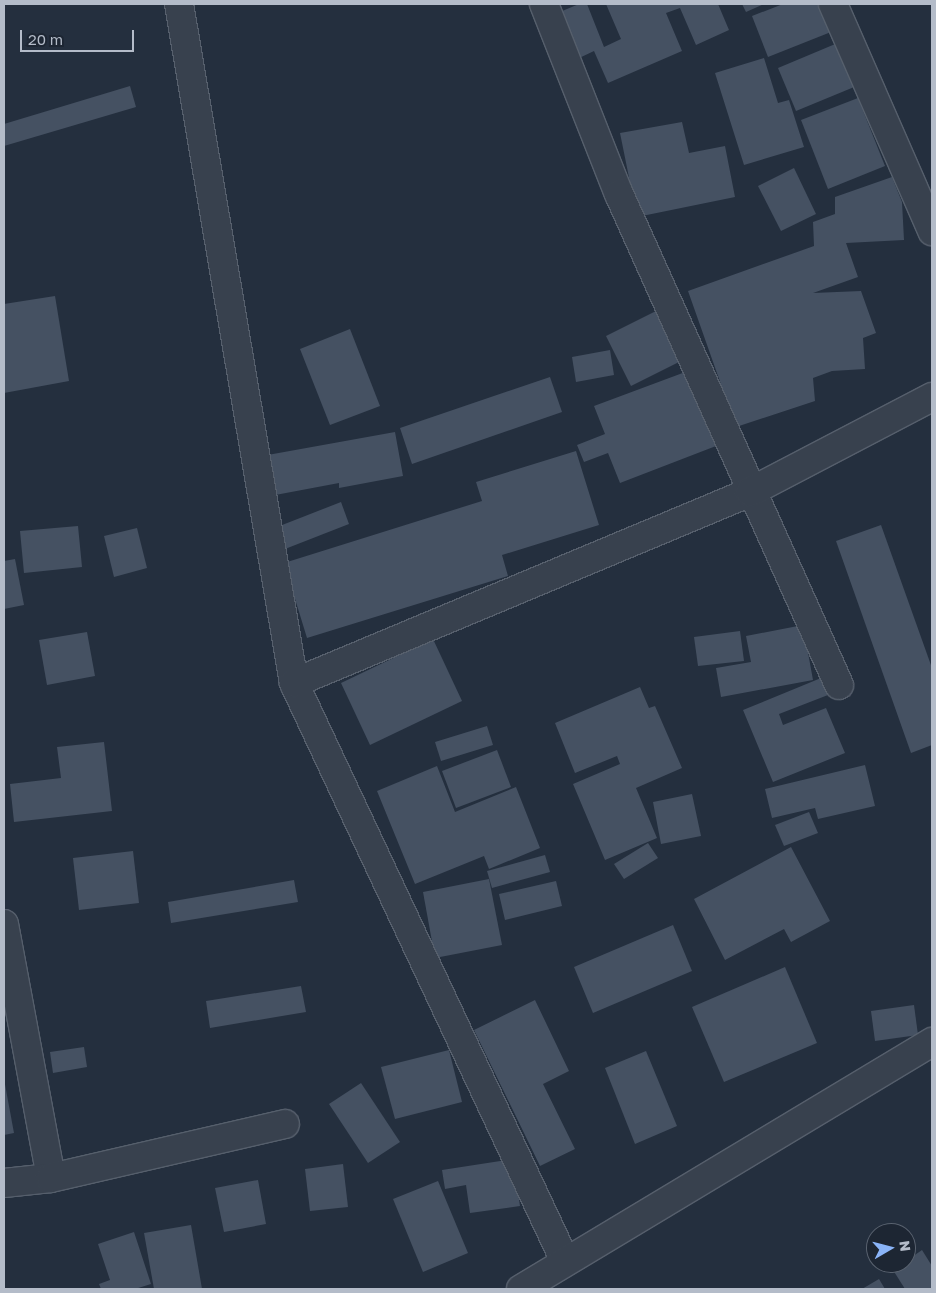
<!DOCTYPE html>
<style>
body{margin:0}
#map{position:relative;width:936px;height:1293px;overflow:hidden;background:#242f3e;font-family:"Golos Text",sans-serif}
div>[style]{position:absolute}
.building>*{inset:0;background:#455162}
.roads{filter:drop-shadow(1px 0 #565f6c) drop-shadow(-1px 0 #565f6c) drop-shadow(0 1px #565f6c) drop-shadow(0 -1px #565f6c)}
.minor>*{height:28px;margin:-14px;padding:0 14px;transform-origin:14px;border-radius:14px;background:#38414e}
span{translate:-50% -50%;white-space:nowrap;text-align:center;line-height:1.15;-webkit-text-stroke:4px #1d2633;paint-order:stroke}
.frame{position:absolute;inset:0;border:5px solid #b4bcc9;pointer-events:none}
.north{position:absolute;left:866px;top:1223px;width:50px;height:50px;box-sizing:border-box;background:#1d2633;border:1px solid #59626f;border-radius:50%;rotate:82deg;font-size:14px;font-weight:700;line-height:20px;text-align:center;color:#b4bcc9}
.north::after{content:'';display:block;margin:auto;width:18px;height:22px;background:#8ab4f8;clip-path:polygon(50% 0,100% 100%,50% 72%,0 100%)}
.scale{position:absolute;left:20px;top:30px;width:114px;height:22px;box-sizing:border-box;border:2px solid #b4bcc9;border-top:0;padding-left:6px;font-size:15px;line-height:18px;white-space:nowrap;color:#b4bcc9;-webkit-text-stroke:4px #1d2633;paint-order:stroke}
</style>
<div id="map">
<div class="building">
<i style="clip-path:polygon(579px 4px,587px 4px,604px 47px,621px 39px,606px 4px,718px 4px,729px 30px,696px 45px,680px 8px,666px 13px,682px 51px,608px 83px,594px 51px,575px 60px,555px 14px)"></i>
<i style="clip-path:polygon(742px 4px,764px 4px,746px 12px)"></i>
<i style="clip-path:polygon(783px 4px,819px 4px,831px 32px,768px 57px,752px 16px)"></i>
<i style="clip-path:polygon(840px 42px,859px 85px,796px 111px,778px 68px)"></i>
<i style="clip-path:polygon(764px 58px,778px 103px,789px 100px,804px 147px,744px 165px,715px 73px)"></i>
<i style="clip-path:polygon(130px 86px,136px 107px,4px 146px,4px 124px)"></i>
<i style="clip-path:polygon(858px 98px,885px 166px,828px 189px,801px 120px)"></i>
<i style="clip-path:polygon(682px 122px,689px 153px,725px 146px,735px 197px,637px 217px,620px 133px)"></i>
<i style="clip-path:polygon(794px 168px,816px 214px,781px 231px,758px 186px)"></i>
<i style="clip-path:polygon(892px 177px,902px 202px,904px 240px,846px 243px,858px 277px,813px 293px,861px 291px,876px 333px,863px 338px,865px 369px,832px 371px,813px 378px,815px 401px,736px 427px,688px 291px,814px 246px,813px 222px,835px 214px,835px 197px)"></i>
<i style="clip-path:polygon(55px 296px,69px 381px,4px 393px,4px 304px)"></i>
<i style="clip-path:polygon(658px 310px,683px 360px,631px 386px,606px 336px)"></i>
<i style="clip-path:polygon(350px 329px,380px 406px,330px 425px,300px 349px)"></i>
<i style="clip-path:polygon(610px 350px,614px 375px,576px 382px,572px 357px)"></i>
<i style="clip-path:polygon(688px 371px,716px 446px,620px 483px,608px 453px,584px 462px,577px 445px,605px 434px,594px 406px)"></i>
<i style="clip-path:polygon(550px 377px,562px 412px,412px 464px,400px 428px)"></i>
<i style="clip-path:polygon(395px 432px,403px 476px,339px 488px,339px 483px,270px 496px,262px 456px)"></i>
<i style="clip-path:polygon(576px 451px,599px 525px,502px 555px,508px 576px,307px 638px,284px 563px,482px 501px,476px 482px)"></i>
<i style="clip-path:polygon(341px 502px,349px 524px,285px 549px,277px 527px)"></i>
<i style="clip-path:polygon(881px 525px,932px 668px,932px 745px,911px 753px,836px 541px)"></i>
<i style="clip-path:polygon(78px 526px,82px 567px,24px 573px,20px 531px)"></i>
<i style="clip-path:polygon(137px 528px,147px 568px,114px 577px,104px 536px)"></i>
<i style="clip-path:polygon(15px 559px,24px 605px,4px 609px,4px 561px)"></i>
<i style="clip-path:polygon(803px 625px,813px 680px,721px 697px,716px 668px,751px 662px,746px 636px)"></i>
<i style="clip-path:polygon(740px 631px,744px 661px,698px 666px,694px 637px)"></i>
<i style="clip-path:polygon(87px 632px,95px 676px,47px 685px,39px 640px)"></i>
<i style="clip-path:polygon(433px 639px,462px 701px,370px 745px,341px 683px)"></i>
<i style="clip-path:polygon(821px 678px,828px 695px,779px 714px,783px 725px,826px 708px,845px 753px,773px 782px,743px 710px)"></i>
<i style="clip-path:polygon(640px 687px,649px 708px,655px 706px,682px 768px,636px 788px,657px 838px,605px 860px,573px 784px,620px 764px,617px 756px,575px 773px,555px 723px)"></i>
<i style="clip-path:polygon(487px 726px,493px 745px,441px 761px,435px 742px)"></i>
<i style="clip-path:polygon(104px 742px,112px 811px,14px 822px,10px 784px,61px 778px,57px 747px)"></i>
<i style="clip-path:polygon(497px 750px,511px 787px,456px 808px,442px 771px)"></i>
<i style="clip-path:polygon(865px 765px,875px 806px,818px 819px,815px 808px,772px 818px,765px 789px)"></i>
<i style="clip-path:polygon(437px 766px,455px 812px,516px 787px,540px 848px,489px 869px,484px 856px,415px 884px,377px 791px)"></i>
<i style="clip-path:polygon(692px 794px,701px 836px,661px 844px,653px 802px)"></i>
<i style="clip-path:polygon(809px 812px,818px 833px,784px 846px,775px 825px)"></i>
<i style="clip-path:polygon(648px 843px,658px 858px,624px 879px,614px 864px)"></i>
<i style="clip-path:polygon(791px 847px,830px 921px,791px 942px,784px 929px,725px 960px,694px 899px)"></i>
<i style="clip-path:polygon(133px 851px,139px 903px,79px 910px,73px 858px)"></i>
<i style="clip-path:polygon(545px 855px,550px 872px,492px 888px,487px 871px)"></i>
<i style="clip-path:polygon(489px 879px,502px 945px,435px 958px,423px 892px)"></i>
<i style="clip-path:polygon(294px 880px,298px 902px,171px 923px,168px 902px)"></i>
<i style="clip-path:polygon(556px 881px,562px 906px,505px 920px,499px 894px)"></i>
<i style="clip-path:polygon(673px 925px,692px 971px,593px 1013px,574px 967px)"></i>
<i style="clip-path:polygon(785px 967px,817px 1043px,724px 1082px,692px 1007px)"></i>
<i style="clip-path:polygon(301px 986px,306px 1012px,210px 1028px,206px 1001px)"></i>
<i style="clip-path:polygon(535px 1000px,569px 1071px,543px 1084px,575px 1149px,540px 1166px,474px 1030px)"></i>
<i style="clip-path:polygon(914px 1005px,918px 1035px,875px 1041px,871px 1011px)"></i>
<i style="clip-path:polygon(84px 1047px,87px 1067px,53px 1073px,50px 1052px)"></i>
<i style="clip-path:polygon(449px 1050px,462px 1102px,395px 1119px,381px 1067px)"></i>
<i style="clip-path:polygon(646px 1051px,677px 1126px,635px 1144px,605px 1068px)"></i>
<i style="clip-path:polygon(4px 1079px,14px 1133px,4px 1135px)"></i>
<i style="clip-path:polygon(361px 1083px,400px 1142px,368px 1163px,329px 1104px)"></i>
<i style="clip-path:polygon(513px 1159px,520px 1206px,470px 1213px,466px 1185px,445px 1189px,442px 1170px)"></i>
<i style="clip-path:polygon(343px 1164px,348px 1207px,310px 1211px,305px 1169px)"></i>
<i style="clip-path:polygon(258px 1180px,266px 1224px,224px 1232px,215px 1188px)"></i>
<i style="clip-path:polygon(438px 1181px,468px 1253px,423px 1272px,393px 1199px)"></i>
<i style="clip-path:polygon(191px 1225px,202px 1289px,154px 1289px,144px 1233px)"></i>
<i style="clip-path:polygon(134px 1232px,151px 1284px,135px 1289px,101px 1289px,99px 1284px,110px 1280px,98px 1244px)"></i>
<i style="clip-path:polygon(922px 1250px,932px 1266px,932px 1289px,905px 1289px,893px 1270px)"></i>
<i style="clip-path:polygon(879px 1279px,885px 1289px,862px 1289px)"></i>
</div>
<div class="roads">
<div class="minor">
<i style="left:179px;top:4px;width:689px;rotate:80.39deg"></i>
<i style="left:294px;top:683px;width:638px;rotate:64.88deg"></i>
<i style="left:544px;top:4px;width:204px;rotate:68.5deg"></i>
<i style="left:619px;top:194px;width:538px;rotate:65.86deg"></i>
<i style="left:833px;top:4px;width:248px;rotate:66.4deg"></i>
<i style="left:294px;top:683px;width:494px;rotate:-22.7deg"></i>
<i style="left:750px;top:492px;width:205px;rotate:-27.6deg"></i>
<i style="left:4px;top:924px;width:258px;rotate:79.5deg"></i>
<i style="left:4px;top:1183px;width:47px;rotate:-6.1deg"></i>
<i style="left:51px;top:1178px;width:240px;rotate:-13deg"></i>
<i style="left:521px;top:1289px;width:480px;rotate:-31deg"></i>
</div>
</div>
<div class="frame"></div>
<div class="north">N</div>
<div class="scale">20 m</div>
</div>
